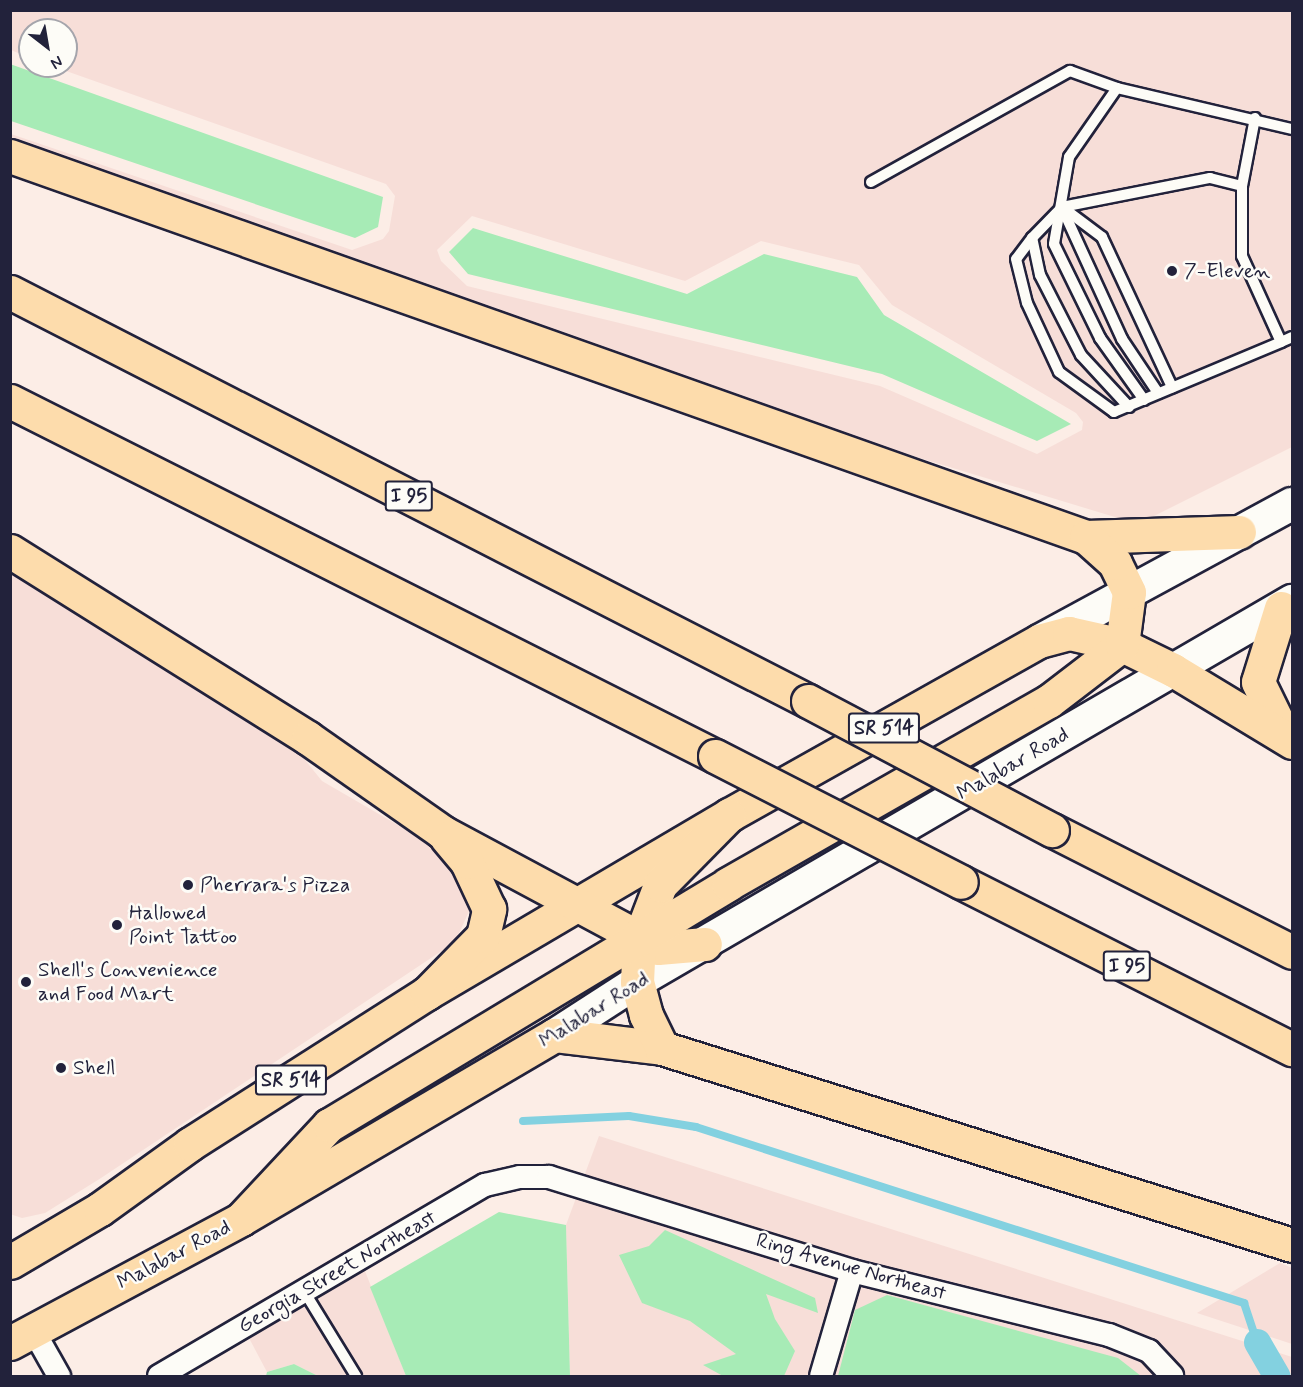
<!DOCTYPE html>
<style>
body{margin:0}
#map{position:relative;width:1303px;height:1387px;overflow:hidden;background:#fcede6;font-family:Mynerve,sans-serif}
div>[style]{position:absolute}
.built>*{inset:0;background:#f7ded8}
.green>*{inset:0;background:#a7ebb6}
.stream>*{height:8px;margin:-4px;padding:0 4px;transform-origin:4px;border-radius:4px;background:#83d1e0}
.canal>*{height:27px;margin:-13.5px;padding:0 13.5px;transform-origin:13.5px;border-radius:13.5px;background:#83d1e0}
.roads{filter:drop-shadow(2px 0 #22223b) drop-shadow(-2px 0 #22223b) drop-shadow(0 2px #22223b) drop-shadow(0 -2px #22223b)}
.service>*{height:10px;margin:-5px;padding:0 5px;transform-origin:5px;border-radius:5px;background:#fdfcf7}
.minor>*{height:22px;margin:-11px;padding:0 11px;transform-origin:11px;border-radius:11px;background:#fdfcf7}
.secondary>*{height:32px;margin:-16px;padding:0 16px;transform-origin:16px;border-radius:16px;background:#fdfcf7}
.primary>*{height:33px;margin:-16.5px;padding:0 16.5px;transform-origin:16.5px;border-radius:16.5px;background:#fddcac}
.motorway>*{height:33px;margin:-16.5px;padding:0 16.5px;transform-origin:16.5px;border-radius:16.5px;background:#fddcac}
.bridges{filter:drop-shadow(2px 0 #22223b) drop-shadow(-2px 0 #22223b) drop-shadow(0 2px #22223b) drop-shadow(0 -2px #22223b)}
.motorway-bridge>*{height:33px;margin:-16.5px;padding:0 16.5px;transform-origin:16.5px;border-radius:16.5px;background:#fddcac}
.dots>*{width:16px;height:16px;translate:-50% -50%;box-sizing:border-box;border:3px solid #fdfcf7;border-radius:50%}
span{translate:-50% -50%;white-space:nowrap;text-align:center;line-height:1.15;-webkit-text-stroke:5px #fdfcf7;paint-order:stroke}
.shield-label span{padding:2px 4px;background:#fdfcf7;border:2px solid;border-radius:4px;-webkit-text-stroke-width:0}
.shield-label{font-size:20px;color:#22223b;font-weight:700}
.poi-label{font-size:21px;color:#22223b}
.left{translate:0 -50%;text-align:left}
.street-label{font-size:21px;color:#22223b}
.frame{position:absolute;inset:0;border:12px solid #22223b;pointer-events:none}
.north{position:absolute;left:18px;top:18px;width:60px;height:60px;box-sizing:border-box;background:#fdfcf7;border:2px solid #a5a5ac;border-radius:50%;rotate:149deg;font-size:16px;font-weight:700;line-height:24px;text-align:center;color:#22223b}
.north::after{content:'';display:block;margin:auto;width:21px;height:27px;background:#22223b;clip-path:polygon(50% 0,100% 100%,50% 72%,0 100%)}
</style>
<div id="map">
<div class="built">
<i style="clip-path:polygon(evenodd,11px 11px,1292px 11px,1292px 447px,1144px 521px,1128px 521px,814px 426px,11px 141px,11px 134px,352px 250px,383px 239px,389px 231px,395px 196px,386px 184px,52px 66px,66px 66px,66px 30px,30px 30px,30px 58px,11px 50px,11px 11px,472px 216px,685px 281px,761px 241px,859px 265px,892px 305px,1076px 413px,1083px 422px,1082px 430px,1037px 454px,880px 386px,467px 286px,441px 261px,437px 250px,472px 216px)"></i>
<i style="clip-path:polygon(10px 571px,293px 745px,322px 781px,427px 842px,466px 885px,471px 907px,455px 942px,101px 1178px,45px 1213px,22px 1218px,10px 1214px)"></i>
<i style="clip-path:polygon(599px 1136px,1292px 1357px,1292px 1376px,570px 1376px,566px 1225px)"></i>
<i style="clip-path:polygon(1280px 1263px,1292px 1268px,1292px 1344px,1197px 1313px)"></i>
<i style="clip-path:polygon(365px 1271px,406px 1376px,318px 1376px,294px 1364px,267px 1372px,249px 1338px)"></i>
</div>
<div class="green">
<i style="clip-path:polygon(10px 64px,383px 197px,378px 227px,355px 238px,11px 121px)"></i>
<i style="clip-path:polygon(473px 228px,687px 294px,764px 254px,857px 277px,884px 315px,1071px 424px,1037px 441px,882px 374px,468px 274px,449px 252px)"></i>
<i style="clip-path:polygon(499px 1212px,566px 1225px,570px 1376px,406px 1376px,370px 1287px)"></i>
<i style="clip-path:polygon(665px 1230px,815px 1298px,818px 1313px,766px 1294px,775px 1319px,795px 1351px,784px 1376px,723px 1376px,703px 1365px,736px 1354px,690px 1321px,642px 1303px,619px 1255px,649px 1246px)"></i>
<i style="clip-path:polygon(887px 1295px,1118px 1358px,1141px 1376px,838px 1376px,855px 1310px)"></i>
<i style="clip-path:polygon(294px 1364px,318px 1376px,266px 1376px,267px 1372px)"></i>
</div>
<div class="stream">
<i style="left:523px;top:1121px;width:106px;rotate:-2.7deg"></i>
<i style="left:629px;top:1116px;width:68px;rotate:9.3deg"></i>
<i style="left:696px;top:1127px;width:576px;rotate:17.81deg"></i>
<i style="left:1244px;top:1303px;width:41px;rotate:71.6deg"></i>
</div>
<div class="canal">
<i style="left:1257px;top:1342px;width:39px;rotate:60deg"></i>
</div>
<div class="roads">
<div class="service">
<i style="left:1117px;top:88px;width:84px;rotate:124.8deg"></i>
<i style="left:1069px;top:157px;width:88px;rotate:99.8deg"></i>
<i style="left:1054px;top:244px;width:105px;rotate:63.9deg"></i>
<i style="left:1100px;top:338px;width:76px;rotate:54.6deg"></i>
<i style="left:1255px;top:118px;width:69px;rotate:100.8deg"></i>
<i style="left:1242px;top:186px;width:70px;rotate:90deg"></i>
<i style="left:1242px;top:256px;width:94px;rotate:65.6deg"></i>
<i style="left:1281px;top:342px;width:12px;rotate:-24deg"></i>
<i style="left:871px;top:182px;width:228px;rotate:-29.2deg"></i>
<i style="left:1070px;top:71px;width:50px;rotate:19.9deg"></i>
<i style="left:1117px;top:88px;width:180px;rotate:13.2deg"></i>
<i style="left:1062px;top:207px;width:50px;rotate:36.9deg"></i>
<i style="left:1102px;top:237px;width:166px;rotate:65deg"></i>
<i style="left:1063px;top:210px;width:142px;rotate:65.4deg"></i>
<i style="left:1122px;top:339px;width:65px;rotate:56.3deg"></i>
<i style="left:1032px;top:238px;width:26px;rotate:127deg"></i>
<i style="left:1016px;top:259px;width:45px;rotate:76deg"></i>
<i style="left:1027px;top:303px;width:76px;rotate:65.1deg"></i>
<i style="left:1059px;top:372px;width:68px;rotate:36deg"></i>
<i style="left:1114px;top:412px;width:181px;rotate:-22.7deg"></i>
<i style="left:1129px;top:407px;width:71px;rotate:-132.7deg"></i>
<i style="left:1081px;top:355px;width:90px;rotate:-117.1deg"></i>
<i style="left:1040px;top:275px;width:38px;rotate:-102deg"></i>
<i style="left:1032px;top:238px;width:43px;rotate:-45.9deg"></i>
<i style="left:1062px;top:207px;width:151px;rotate:-11.1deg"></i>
<i style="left:1210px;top:178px;width:33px;rotate:14deg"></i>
<i style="left:304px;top:1291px;width:100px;rotate:58.5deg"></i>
</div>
<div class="minor">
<i style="left:33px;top:1330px;width:53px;rotate:60.5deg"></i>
<i style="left:159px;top:1376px;width:378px;rotate:-30.4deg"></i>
<i style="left:485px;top:1185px;width:36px;rotate:-13deg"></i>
<i style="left:520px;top:1177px;width:29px"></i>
<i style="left:549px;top:1177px;width:317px;rotate:17.2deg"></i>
<i style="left:852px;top:1271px;width:265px;rotate:14deg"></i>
<i style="left:1109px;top:1335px;width:43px;rotate:21.8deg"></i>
<i style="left:1149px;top:1351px;width:34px;rotate:47deg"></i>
<i style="left:821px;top:1376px;width:109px;rotate:-73.6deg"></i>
</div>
<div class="secondary">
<i style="left:1043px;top:639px;width:283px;rotate:-28.5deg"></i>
<i style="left:555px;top:1035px;width:98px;rotate:-32.9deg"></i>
<i style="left:637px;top:982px;width:758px;rotate:-30.19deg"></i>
</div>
<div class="primary">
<i style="left:10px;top:1262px;width:104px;rotate:-30.5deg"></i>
<i style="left:100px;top:1209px;width:111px;rotate:-35.8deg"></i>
<i style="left:190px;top:1144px;width:281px;rotate:-32.5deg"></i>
<i style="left:427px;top:993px;width:351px;rotate:-30.5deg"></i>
<i style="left:729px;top:815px;width:355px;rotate:-29.3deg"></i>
<i style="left:10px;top:1343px;width:262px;rotate:-28.2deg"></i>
<i style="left:241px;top:1219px;width:364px;rotate:-30.4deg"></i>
</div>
<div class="motorway">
<i style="left:10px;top:156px;width:1141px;rotate:19.5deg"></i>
<i style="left:1086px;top:537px;width:153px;rotate:-1.9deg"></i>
<i style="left:10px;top:292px;width:897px;rotate:27.14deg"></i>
<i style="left:10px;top:401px;width:789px;rotate:26.73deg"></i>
<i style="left:10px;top:551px;width:352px;rotate:32.1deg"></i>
<i style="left:308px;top:738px;width:164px;rotate:35deg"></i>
<i style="left:442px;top:832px;width:245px;rotate:28.2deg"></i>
<i style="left:658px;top:948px;width:47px;rotate:-4.9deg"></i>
<i style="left:1281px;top:608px;width:77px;rotate:107.3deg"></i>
<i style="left:1258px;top:682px;width:61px;rotate:63.9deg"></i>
<i style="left:1039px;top:641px;width:31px;rotate:-15deg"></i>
<i style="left:1069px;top:633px;width:54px;rotate:12.8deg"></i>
<i style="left:1122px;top:645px;width:57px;rotate:26.1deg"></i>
<i style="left:1173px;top:670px;width:139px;rotate:31.2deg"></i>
<i style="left:1052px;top:830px;width:269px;rotate:26.9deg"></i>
<i style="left:961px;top:882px;width:371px;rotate:26.8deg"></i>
<i style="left:427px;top:993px;width:80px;rotate:-45.5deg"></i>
<i style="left:483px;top:936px;width:28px;rotate:-77deg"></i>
<i style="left:489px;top:909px;width:52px;rotate:-115.1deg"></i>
<i style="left:467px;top:862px;width:31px;rotate:-130deg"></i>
<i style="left:555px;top:1035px;width:108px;rotate:6.9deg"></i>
<i style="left:662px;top:1048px;width:660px;rotate:17.36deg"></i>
<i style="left:662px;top:1048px;width:37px;rotate:-116deg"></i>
<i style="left:646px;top:1015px;width:34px;rotate:-105deg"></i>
<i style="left:637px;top:982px;width:42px;rotate:-87.3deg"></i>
<i style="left:639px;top:940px;width:59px;rotate:-69.1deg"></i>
<i style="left:660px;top:885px;width:98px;rotate:-45.4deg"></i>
<i style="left:241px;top:1219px;width:129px;rotate:-46.9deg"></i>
<i style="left:329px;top:1125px;width:466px;rotate:-31.1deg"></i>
<i style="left:728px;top:884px;width:369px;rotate:-29.7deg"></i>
<i style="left:1049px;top:701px;width:92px;rotate:-37.5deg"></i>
<i style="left:1122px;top:645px;width:53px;rotate:-82.5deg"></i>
<i style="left:1129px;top:592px;width:32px;rotate:-116deg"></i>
<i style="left:1115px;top:563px;width:39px;rotate:-138deg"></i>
</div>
</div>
<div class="bridges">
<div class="motorway-bridge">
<i style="left:808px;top:701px;width:276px;rotate:27.9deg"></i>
<i style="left:715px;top:756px;width:276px;rotate:27.1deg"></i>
</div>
</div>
<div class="dots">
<i style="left:1172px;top:271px;background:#22223b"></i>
<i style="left:188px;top:885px;background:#22223b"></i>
<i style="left:117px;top:925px;background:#22223b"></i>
<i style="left:26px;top:982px;background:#22223b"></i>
<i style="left:61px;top:1068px;background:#22223b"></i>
</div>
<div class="shield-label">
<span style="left:409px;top:496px">I 95</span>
<span style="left:884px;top:728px">SR 514</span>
<span style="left:1127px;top:966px">I 95</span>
<span style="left:291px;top:1080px">SR 514</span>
</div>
<div class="poi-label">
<span class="left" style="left:1184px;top:271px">7-Eleven</span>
<span class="left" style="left:200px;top:885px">Pherrara's Pizza</span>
<span class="left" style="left:129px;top:925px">Hallowed<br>Point Tattoo</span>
<span class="left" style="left:38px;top:982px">Shell's Convenience<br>and Food Mart</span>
<span class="left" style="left:73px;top:1068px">Shell</span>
</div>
<div class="street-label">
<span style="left:1013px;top:764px;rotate:-30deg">Malabar Road</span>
<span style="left:594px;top:1010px;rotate:-32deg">Malabar Road</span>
<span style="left:174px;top:1255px;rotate:-28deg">Malabar Road</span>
<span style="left:851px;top:1267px;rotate:16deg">Ring Avenue Northeast</span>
<span style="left:337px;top:1272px;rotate:-30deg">Georgia Street Northeast</span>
</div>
<div class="frame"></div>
<div class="north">N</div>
</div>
